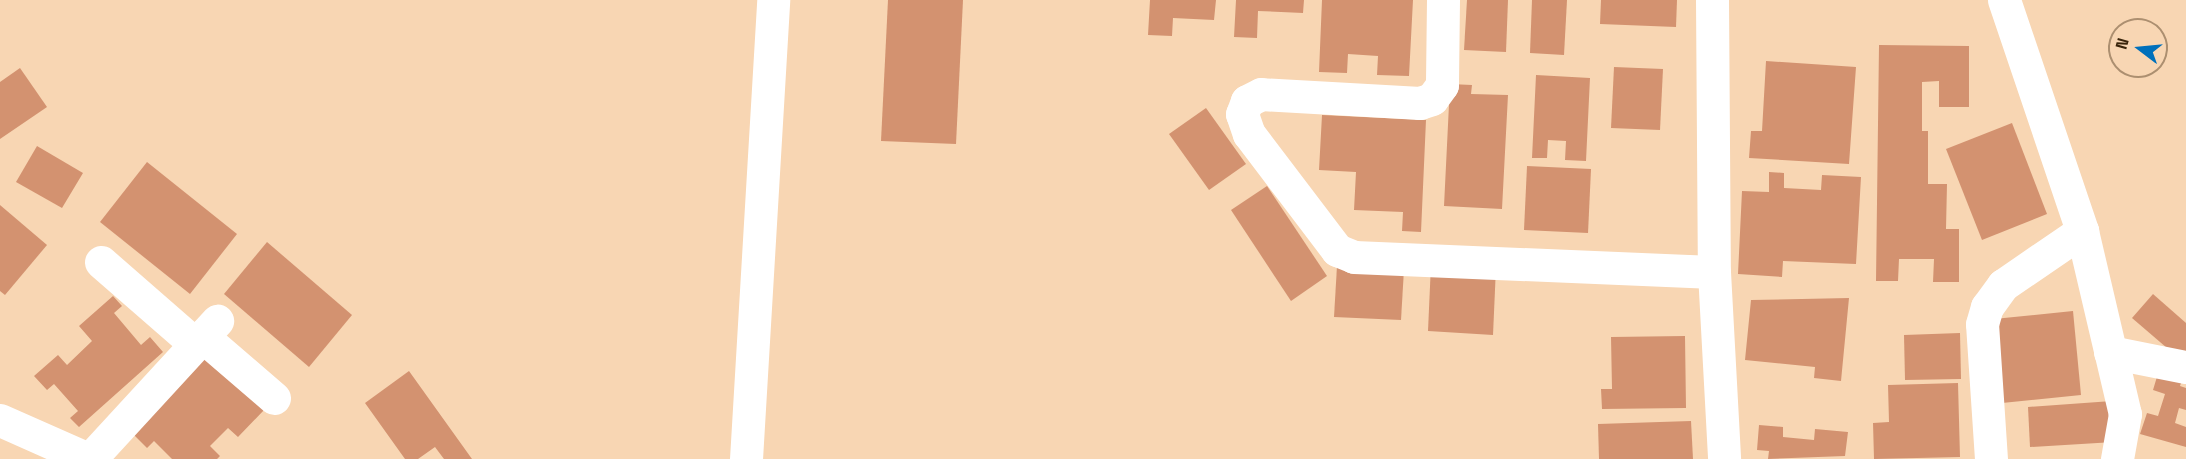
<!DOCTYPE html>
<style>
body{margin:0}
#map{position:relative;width:2186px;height:459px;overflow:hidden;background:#f8d6b3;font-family:"Space Grotesk",sans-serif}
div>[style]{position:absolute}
.building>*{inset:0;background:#d39270}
.minor>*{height:33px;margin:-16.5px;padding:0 16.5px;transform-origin:16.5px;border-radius:16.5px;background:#fff}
span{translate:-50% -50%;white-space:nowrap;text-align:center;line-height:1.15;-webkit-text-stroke:6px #f8d6b3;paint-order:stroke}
.north{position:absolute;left:2108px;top:18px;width:60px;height:60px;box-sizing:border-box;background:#f8d6b3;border:2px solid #ac8f70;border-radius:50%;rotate:286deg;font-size:16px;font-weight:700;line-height:24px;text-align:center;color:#39240b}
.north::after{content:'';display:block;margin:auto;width:21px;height:27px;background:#0070bb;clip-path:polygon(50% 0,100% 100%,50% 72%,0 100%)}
</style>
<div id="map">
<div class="building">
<i style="clip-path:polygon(888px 0,963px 0,956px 144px,881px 141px)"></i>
<i style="clip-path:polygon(1150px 0,1216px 0,1214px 20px,1173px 18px,1172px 36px,1148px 35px)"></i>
<i style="clip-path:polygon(1236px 0,1304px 0,1303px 13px,1258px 11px,1257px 38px,1234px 37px)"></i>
<i style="clip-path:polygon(1322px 0,1413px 0,1409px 76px,1377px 75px,1378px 56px,1348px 54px,1347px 73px,1319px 72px)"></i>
<i style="clip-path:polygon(1467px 0,1508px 0,1506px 52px,1464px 50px)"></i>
<i style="clip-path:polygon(1532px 0,1567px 0,1564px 55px,1530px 53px)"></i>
<i style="clip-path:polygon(1601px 0,1677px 0,1676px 27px,1600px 24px)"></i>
<i style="clip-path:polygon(1879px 45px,1969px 46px,1969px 107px,1939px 107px,1939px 81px,1922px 82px,1922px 131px,1928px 131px,1928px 184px,1947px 184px,1946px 229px,1959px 229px,1959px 282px,1933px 282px,1934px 259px,1899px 259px,1898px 281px,1876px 281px)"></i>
<i style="clip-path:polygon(1766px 61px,1856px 67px,1849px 164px,1749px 158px,1751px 131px,1762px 131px)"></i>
<i style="clip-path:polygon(1614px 67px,1663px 69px,1660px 130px,1611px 128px)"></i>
<i style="clip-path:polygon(20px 68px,47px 107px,0 139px,0 82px)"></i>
<i style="clip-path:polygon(1536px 75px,1590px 78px,1586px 161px,1565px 160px,1566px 141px,1548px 140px,1547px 158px,1532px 158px)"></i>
<i style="clip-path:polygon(1450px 84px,1472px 85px,1471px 94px,1508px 95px,1502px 209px,1444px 206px)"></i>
<i style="clip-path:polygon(1206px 108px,1246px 164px,1209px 190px,1169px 134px)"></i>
<i style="clip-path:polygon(1322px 115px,1426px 120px,1421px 232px,1402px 231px,1403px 212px,1354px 210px,1356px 172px,1319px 170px)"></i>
<i style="clip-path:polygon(2012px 123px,2047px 214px,1982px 240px,1946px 149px)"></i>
<i style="clip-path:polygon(37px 146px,83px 173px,62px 208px,16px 182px)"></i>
<i style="clip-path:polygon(147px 162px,237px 234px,190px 294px,100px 222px)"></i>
<i style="clip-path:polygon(1527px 166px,1591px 169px,1588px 233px,1524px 230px)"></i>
<i style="clip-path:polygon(1769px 172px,1784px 173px,1784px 188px,1821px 190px,1822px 175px,1861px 177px,1856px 264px,1783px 261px,1782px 277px,1738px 274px,1742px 191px,1769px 192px)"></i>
<i style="clip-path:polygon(1267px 186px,1327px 276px,1291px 301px,1231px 210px)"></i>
<i style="clip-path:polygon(0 205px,47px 245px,5px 295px,0 291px)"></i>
<i style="clip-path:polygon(267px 242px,352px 315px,309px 367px,224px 294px)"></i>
<i style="clip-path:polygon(1431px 264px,1496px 267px,1493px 335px,1428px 331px)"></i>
<i style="clip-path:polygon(1337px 266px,1404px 269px,1401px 320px,1334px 317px)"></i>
<i style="clip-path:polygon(2153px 294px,2186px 323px,2186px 354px,2181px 360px,2132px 318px)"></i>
<i style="clip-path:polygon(113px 296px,122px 306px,114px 313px,141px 345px,150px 337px,163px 352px,79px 427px,70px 418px,78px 411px,54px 384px,47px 390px,34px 376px,58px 355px,67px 365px,92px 341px,79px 326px)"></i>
<i style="clip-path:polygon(1849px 298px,1841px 381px,1814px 378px,1815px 367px,1745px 360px,1751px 300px)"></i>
<i style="clip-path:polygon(2073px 311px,2081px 395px,2002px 403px,1994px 319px)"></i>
<i style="clip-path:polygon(1960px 333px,1961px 379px,1905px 380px,1904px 335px)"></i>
<i style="clip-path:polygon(1685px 336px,1686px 408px,1602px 409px,1601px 389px,1612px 389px,1611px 337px)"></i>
<i style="clip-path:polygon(207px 354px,264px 410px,238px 437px,228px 428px,210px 446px,220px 456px,217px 459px,172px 459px,154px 441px,147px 448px,131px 432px)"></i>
<i style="clip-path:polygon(2159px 370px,2183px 377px,2180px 386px,2186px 388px,2186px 410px,2179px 408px,2175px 423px,2186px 427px,2186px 447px,2140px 434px,2147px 413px,2158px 416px,2165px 394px,2153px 390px)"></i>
<i style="clip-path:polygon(409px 371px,472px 459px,444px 459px,435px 447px,418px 459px,405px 459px,365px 403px)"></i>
<i style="clip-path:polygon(1958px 383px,1960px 457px,1874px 459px,1873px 423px,1889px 422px,1888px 385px)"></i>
<i style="clip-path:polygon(2112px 401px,2114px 442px,2030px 447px,2028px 407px)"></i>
<i style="clip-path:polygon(1691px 421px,1693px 459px,1599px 459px,1598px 424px)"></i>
<i style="clip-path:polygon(1759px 425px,1783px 427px,1783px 437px,1814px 440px,1815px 429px,1848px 432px,1845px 456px,1768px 459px,1769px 451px,1757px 450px)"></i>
</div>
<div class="minor">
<i style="left:1443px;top:0;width:85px;rotate:90.7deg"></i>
<i style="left:1442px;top:85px;width:17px;rotate:126deg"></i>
<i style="left:1432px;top:99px;width:13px;rotate:162deg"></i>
<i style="left:1420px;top:103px;width:159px;rotate:-176.8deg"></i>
<i style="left:1261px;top:94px;width:16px;rotate:153deg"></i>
<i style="left:1247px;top:101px;width:14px;rotate:111deg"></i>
<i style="left:1242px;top:114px;width:21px;rotate:71deg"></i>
<i style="left:1249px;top:134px;width:146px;rotate:52.8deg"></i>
<i style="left:1337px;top:250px;width:18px;rotate:22deg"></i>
<i style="left:1354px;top:257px;width:360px;rotate:2.4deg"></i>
<i style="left:1712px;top:0;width:272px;rotate:89.6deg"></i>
<i style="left:1714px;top:272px;width:187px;rotate:86.9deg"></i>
<i style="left:2004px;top:0;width:244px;rotate:71.3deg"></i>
<i style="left:2082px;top:231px;width:188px;rotate:76.8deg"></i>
<i style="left:2125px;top:414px;width:46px;rotate:100.1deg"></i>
<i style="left:101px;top:262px;width:125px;rotate:41.1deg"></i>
<i style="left:202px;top:336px;width:95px;rotate:40.7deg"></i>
<i style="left:2110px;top:352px;width:77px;rotate:11.2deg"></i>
<i style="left:0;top:420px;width:96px;rotate:23.9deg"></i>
<i style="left:90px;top:459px;width:188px;rotate:-47.4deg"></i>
<i style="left:746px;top:459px;width:460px;rotate:-86.6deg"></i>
<i style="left:1991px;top:459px;width:135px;rotate:-93.8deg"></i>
<i style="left:1982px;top:324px;width:18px;rotate:-74deg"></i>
<i style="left:1987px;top:307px;width:27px;rotate:-54deg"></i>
<i style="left:2003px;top:285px;width:96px;rotate:-34.4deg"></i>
</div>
<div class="north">N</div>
</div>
